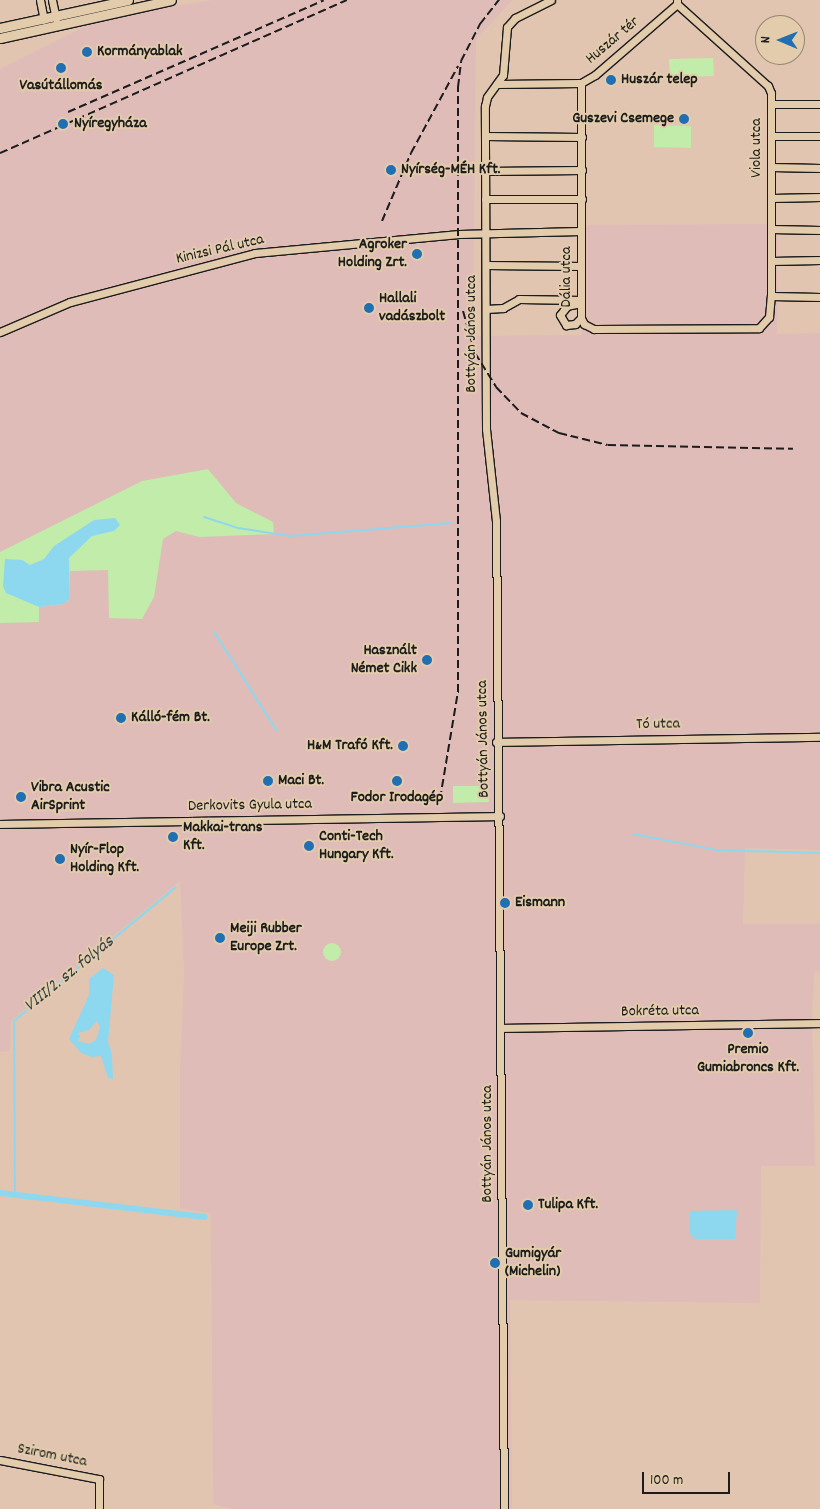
<!DOCTYPE html>
<meta charset="utf-8">
<style>
body{margin:0}
#map{position:relative;width:820px;height:1509px;overflow:hidden;background:#e1c5b1;font-family:Dekko,sans-serif}
div>[style]{position:absolute}
.built>*{inset:0;background:#dfbcb7}
.green>*{inset:0;background:#c1eca9}
.round{border-radius:50%}
.water>*{inset:0;background:#8ed8ef}
.stream>*{height:2px;margin:-1px;padding:0 1px;transform-origin:1px;border-radius:1px;background:#8ed8ef}
.canal>*{height:6px;margin:-3px;padding:0 3px;transform-origin:3px;border-radius:3px;background:#8ed8ef}
.roads{filter:drop-shadow(1px 0 #1c1c1c) drop-shadow(-1px 0 #1c1c1c) drop-shadow(0 1px #1c1c1c) drop-shadow(0 -1px #1c1c1c)}
.minor>*{height:7px;margin:-3.5px;padding:0 3.5px;transform-origin:3.5px;border-radius:3.5px;background:#e3ccac}
.major>*{height:9px;margin:-4.5px;padding:0 4.5px;transform-origin:4.5px;border-radius:4.5px;background:#e3ccac}
.rail>*{height:2px;margin-top:-1px;transform-origin:0;background:repeating-linear-gradient(90deg,#1c1c1c 0 8px,transparent 0 12px)}
.dots>*{width:14px;height:14px;translate:-50% -50%;box-sizing:border-box;border:2px solid #e3ccac;border-radius:50%}
span{translate:-50% -50%;white-space:nowrap;text-align:center;line-height:1.15;-webkit-text-stroke:4px #e3ccac;paint-order:stroke}
.street-label{font-size:16px;color:#1c1c1c}
.poi-label{font-size:16px;color:#1c1c1c;font-weight:700}
.left{translate:0 -50%;text-align:left}
.right{translate:-100% -50%;text-align:right}
.water-label{font-size:18px;color:#334246;font-style:italic}
.north{position:absolute;left:755px;top:15px;width:50px;height:50px;box-sizing:border-box;background:#e3ccac;border:1px solid #938672;border-radius:50%;rotate:271deg;font-size:14px;font-weight:700;line-height:20px;text-align:center;color:#1c1c1c}
.north::after{content:'';display:block;margin:auto;width:18px;height:22px;background:#1f6fb2;clip-path:polygon(50% 0,100% 100%,50% 72%,0 100%)}
.scale{position:absolute;left:642px;top:1472px;width:88px;height:22px;box-sizing:border-box;border:2px solid #1c1c1c;border-top:0;padding-left:6px;font-size:15px;line-height:18px;white-space:nowrap;color:#1c1c1c;-webkit-text-stroke:4px #e3ccac;paint-order:stroke}
</style>
<div id="map">
<div class="built">
<i style="clip-path:polygon(213px 0,512px 0,476px 40px,473px 336px,582px 335px,582px 225px,778px 224px,777px 334px,820px 333px,820px 850px,745px 848px,743px 924px,820px 924px,820px 971px,814px 972px,812px 1015px,815px 1166px,761px 1166px,760px 1303px,510px 1300px,512px 1509px,232px 1509px,213px 1504px,211px 1213px,180px 1208px,180px 1072px,184px 972px,180px 881px,11px 1021px,10px 1051px,0 1052px,0 69px,102px 18px)"></i>
</div>
<div class="green">
<i style="clip-path:polygon(713px 58px,714px 76px,670px 77px,669px 59px)"></i>
<i style="clip-path:polygon(654px 125px,691px 126px,691px 148px,654px 147px)"></i>
<i style="clip-path:polygon(208px 469px,236px 503px,273px 522px,274px 534px,199px 537px,176px 531px,163px 539px,154px 597px,142px 619px,109px 618px,108px 570px,70px 571px,70px 599px,63px 604px,39px 607px,39px 622px,0 623px,0 552px,142px 481px)"></i>
<i style="clip-path:polygon(453px 786px,488px 786px,489px 802px,453px 803px)"></i>
<i class="round" style="left:323px;top:943px;width:18px;height:18px"></i>
</div>
<div class="water">
<i style="clip-path:polygon(115px 518px,120px 525px,114px 531px,92px 536px,69px 558px,70px 599px,63px 604px,39px 607px,6px 593px,3px 586px,5px 559px,22px 560px,30px 565px,44px 559px,54px 546px,94px 520px)"></i>
<i style="clip-path:polygon(evenodd,103px 968px,114px 975px,108px 1042px,112px 1054px,113px 1079px,108px 1078px,101px 1056px,92px 1057px,81px 1053px,69px 1039px,89px 995px,89px 979px,103px 968px,97px 1021px,100px 1027px,96px 1040px,89px 1044px,78px 1041px,80px 1036px,78px 1033px,89px 1030px,97px 1021px)"></i>
<i style="clip-path:polygon(737px 1210px,735px 1239px,695px 1239px,689px 1233px,690px 1211px)"></i>
</div>
<div class="stream">
<i style="left:204px;top:517px;width:36px;rotate:18deg"></i>
<i style="left:238px;top:528px;width:53px;rotate:8.7deg"></i>
<i style="left:290px;top:536px;width:161px;rotate:-4.6deg"></i>
<i style="left:214px;top:632px;width:117px;rotate:57.5deg"></i>
<i style="left:633px;top:834px;width:86px;rotate:10.8deg"></i>
<i style="left:717px;top:850px;width:103px;rotate:1.7deg"></i>
<i style="left:15px;top:1192px;width:171px;rotate:-90.3deg"></i>
<i style="left:14px;top:1021px;width:210px;rotate:-39.6deg"></i>
</div>
<div class="canal">
<i style="left:0;top:1193px;width:206px;rotate:6.7deg"></i>
</div>
<div class="roads">
<div class="minor">
<i style="left:40px;top:0;width:20px;rotate:79deg"></i>
<i style="left:52px;top:0;width:19px;rotate:78deg"></i>
<i style="left:581px;top:83px;width:235px;rotate:90deg"></i>
<i style="left:581px;top:318px;width:7px;rotate:63deg"></i>
<i style="left:584px;top:324px;width:11px;rotate:27deg"></i>
<i style="left:594px;top:329px;width:165px;rotate:-0.3deg"></i>
<i style="left:759px;top:328px;width:15px;rotate:-48deg"></i>
<i style="left:769px;top:317px;width:21px;rotate:-85deg"></i>
<i style="left:771px;top:296px;width:203px;rotate:-90deg"></i>
<i style="left:771px;top:93px;width:8px;rotate:-113deg"></i>
<i style="left:768px;top:86px;width:122px;rotate:-138deg"></i>
<i style="left:497px;top:84px;width:84px;rotate:-0.7deg"></i>
<i style="left:581px;top:83px;width:16px;rotate:-30deg"></i>
<i style="left:595px;top:75px;width:108px;rotate:-40.9deg"></i>
<i style="left:677px;top:4px;width:4px;rotate:-90deg"></i>
<i style="left:771px;top:104px;width:49px"></i>
<i style="left:485px;top:136px;width:97px;rotate:0.6deg"></i>
<i style="left:771px;top:136px;width:49px"></i>
<i style="left:771px;top:167px;width:49px;rotate:1.2deg"></i>
<i style="left:485px;top:171px;width:97px;rotate:-0.6deg"></i>
<i style="left:771px;top:198px;width:49px;rotate:-1.2deg"></i>
<i style="left:485px;top:199px;width:97px"></i>
<i style="left:771px;top:229px;width:49px;rotate:1.2deg"></i>
<i style="left:771px;top:261px;width:49px;rotate:-1.2deg"></i>
<i style="left:486px;top:265px;width:95px;rotate:0.6deg"></i>
<i style="left:771px;top:296px;width:49px;rotate:1.2deg"></i>
<i style="left:581px;top:303px;width:14px;rotate:168deg"></i>
<i style="left:567px;top:306px;width:11px;rotate:128deg"></i>
<i style="left:560px;top:315px;width:12px;rotate:59deg"></i>
<i style="left:566px;top:325px;width:9px;rotate:-6deg"></i>
<i style="left:575px;top:324px;width:8px;rotate:-45deg"></i>
<i style="left:486px;top:309px;width:17px;rotate:-3deg"></i>
<i style="left:503px;top:308px;width:18px;rotate:-29deg"></i>
<i style="left:519px;top:299px;width:62px;rotate:0.9deg"></i>
<i style="left:0;top:332px;width:76px;rotate:-23.2deg"></i>
<i style="left:70px;top:302px;width:191px;rotate:-14.8deg"></i>
<i style="left:255px;top:253px;width:205px;rotate:-5.3deg"></i>
<i style="left:459px;top:234px;width:122px;rotate:-1.4deg"></i>
<i style="left:496px;top:742px;width:324px;rotate:-0.9deg"></i>
<i style="left:0;top:824px;width:500px;rotate:-0.92deg"></i>
<i style="left:501px;top:1028px;width:319px;rotate:-0.9deg"></i>
<i style="left:0;top:1460px;width:101px;rotate:10.9deg"></i>
<i style="left:99px;top:1479px;width:30px;rotate:90deg"></i>
<i style="left:504px;top:1509px;width:988px;rotate:-90.46deg"></i>
<i style="left:496px;top:521px;width:93px;rotate:-96.2deg"></i>
<i style="left:486px;top:429px;width:323px;rotate:-90.2deg"></i>
<i style="left:485px;top:106px;width:9px;rotate:-77deg"></i>
<i style="left:487px;top:97px;width:27px;rotate:-54deg"></i>
<i style="left:503px;top:75px;width:48px;rotate:-85.2deg"></i>
<i style="left:507px;top:27px;width:12px;rotate:-48deg"></i>
<i style="left:515px;top:18px;width:40px;rotate:-26.6deg"></i>
</div>
<div class="major">
<i style="left:0;top:28px;width:131px;rotate:-12.3deg"></i>
<i style="left:0;top:38px;width:175px;rotate:-12.5deg"></i>
</div>
</div>
<div class="rail">
<i style="left:68px;top:112px;width:279px;rotate:-23.6deg"></i>
<i style="left:0;top:153px;width:379px;rotate:-23.8deg"></i>
<i style="left:382px;top:221px;width:74px;rotate:-66.9deg"></i>
<i style="left:411px;top:153px;width:99px;rotate:-61.6deg"></i>
<i style="left:463px;top:311px;width:44px;rotate:74.1deg"></i>
<i style="left:475px;top:353px;width:40px;rotate:58deg"></i>
<i style="left:496px;top:387px;width:36px;rotate:46deg"></i>
<i style="left:521px;top:413px;width:43px;rotate:27.8deg"></i>
<i style="left:559px;top:433px;width:50px;rotate:13.8deg"></i>
<i style="left:608px;top:445px;width:185px;rotate:1.2deg"></i>
<i style="left:440px;top:799px;width:109px;rotate:-80.5deg"></i>
<i style="left:458px;top:692px;width:605px;rotate:-90deg"></i>
<i style="left:458px;top:87px;width:26px;rotate:-83deg"></i>
<i style="left:461px;top:61px;width:42px;rotate:-62.8deg"></i>
<i style="left:480px;top:24px;width:31px;rotate:-52deg"></i>
</div>
<div class="dots">
<i style="left:87px;top:52px;background:#1f6fb2"></i>
<i style="left:61px;top:68px;background:#1f6fb2"></i>
<i style="left:611px;top:80px;background:#1f6fb2"></i>
<i style="left:684px;top:119px;background:#1f6fb2"></i>
<i style="left:63px;top:124px;background:#1f6fb2"></i>
<i style="left:391px;top:170px;background:#1f6fb2"></i>
<i style="left:417px;top:254px;background:#1f6fb2"></i>
<i style="left:369px;top:308px;background:#1f6fb2"></i>
<i style="left:427px;top:660px;background:#1f6fb2"></i>
<i style="left:121px;top:718px;background:#1f6fb2"></i>
<i style="left:403px;top:746px;background:#1f6fb2"></i>
<i style="left:268px;top:781px;background:#1f6fb2"></i>
<i style="left:397px;top:781px;background:#1f6fb2"></i>
<i style="left:21px;top:797px;background:#1f6fb2"></i>
<i style="left:173px;top:837px;background:#1f6fb2"></i>
<i style="left:309px;top:846px;background:#1f6fb2"></i>
<i style="left:60px;top:859px;background:#1f6fb2"></i>
<i style="left:505px;top:903px;background:#1f6fb2"></i>
<i style="left:220px;top:938px;background:#1f6fb2"></i>
<i style="left:748px;top:1033px;background:#1f6fb2"></i>
<i style="left:528px;top:1205px;background:#1f6fb2"></i>
<i style="left:495px;top:1263px;background:#1f6fb2"></i>
</div>
<div class="street-label">
<span style="left:613px;top:41px;rotate:-40deg">Huszár tér</span>
<span style="left:757px;top:148px;rotate:-90deg">Viola utca</span>
<span style="left:220px;top:250px;rotate:-13deg">Kinizsi Pál utca</span>
<span style="left:567px;top:277px;rotate:-90deg">Dália utca</span>
<span style="left:472px;top:334px;rotate:-90deg">Bottyán János utca</span>
<span style="left:658px;top:725px;rotate:-1deg">Tó utca</span>
<span style="left:484px;top:739px;rotate:-91deg">Bottyán János utca</span>
<span style="left:250px;top:806px;rotate:-1deg">Derkovits Gyula utca</span>
<span style="left:660px;top:1012px;rotate:-1deg">Bokréta utca</span>
<span style="left:488px;top:1144px;rotate:-90deg">Bottyán János utca</span>
<span style="left:52px;top:1456px;rotate:11deg">Szirom utca</span>
</div>
<div class="poi-label">
<span class="left" style="left:97px;top:52px">Kormányablak</span>
<span class="left" style="left:621px;top:80px">Huszár telep</span>
<span style="left:61px;top:86px">Vasútállomás</span>
<span class="right" style="left:674px;top:119px">Guszevi Csemege</span>
<span class="left" style="left:74px;top:124px">Nyíregyháza</span>
<span class="left" style="left:401px;top:170px">Nyírség-MÉH Kft.</span>
<span class="right" style="left:407px;top:254px">Agroker<br>Holding Zrt.</span>
<span class="left" style="left:379px;top:308px">Hallali<br>vadászbolt</span>
<span class="right" style="left:417px;top:660px">Használt<br>Német Cikk</span>
<span class="left" style="left:131px;top:718px">Kálló-fém Bt.</span>
<span class="right" style="left:393px;top:746px">H&amp;M Trafó Kft.</span>
<span class="left" style="left:278px;top:781px">Maci Bt.</span>
<span class="left" style="left:31px;top:797px">Vibra Acustic<br>AirSprint</span>
<span style="left:397px;top:798px">Fodor Irodagép</span>
<span class="left" style="left:183px;top:837px">Makkai-trans<br>Kft.</span>
<span class="left" style="left:319px;top:846px">Conti-Tech<br>Hungary Kft.</span>
<span class="left" style="left:70px;top:859px">Nyír-Flop<br>Holding Kft.</span>
<span class="left" style="left:515px;top:903px">Eismann</span>
<span class="left" style="left:230px;top:938px">Meiji Rubber<br>Europe Zrt.</span>
<span style="left:748px;top:1059px">Premio<br>Gumiabroncs Kft.</span>
<span class="left" style="left:538px;top:1205px">Tulipa Kft.</span>
<span class="left" style="left:505px;top:1263px">Gumigyár<br>(Michelin)</span>
</div>
<div class="water-label">
<span style="left:70px;top:975px;rotate:-39deg">VIII/2. sz. folyás</span>
</div>
<div class="north">N</div>
<div class="scale">100 m</div>
</div>
